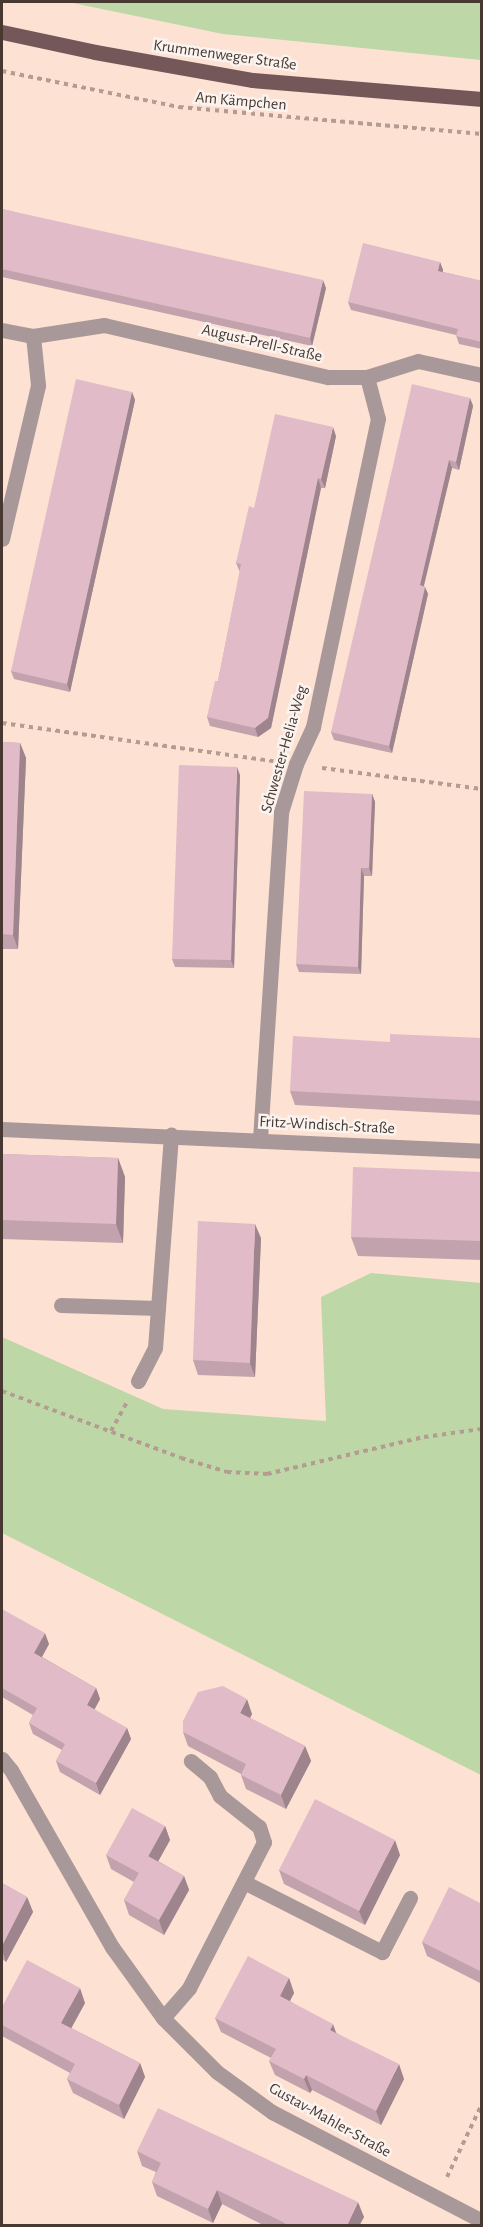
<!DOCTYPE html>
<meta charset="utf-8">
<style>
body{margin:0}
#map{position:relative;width:483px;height:2227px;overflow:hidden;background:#fde1d2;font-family:"Alegreya Sans",sans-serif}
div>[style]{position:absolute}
.green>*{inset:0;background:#bdd7a7}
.path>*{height:4px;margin-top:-2px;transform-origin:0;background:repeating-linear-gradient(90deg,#b39c91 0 4.5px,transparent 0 9px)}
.minor>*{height:15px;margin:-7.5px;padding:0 7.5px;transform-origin:7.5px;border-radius:7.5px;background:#a99899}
.major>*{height:15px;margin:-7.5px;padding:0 7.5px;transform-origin:7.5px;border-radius:7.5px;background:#745758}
.wall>*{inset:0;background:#c2a2ac}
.shaded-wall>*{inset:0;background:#9e848c}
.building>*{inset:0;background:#e1bcc8}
span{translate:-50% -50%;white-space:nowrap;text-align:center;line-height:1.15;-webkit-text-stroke:5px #faf3ef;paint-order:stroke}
.street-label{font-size:16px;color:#473932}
.frame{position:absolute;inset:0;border:3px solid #473932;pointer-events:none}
</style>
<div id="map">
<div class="green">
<i style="clip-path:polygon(68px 2px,481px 2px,481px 60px,223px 34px)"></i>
<i style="clip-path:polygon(371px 1273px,481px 1283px,481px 1775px,2px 1533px,2px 1337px,163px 1409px,326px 1421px,321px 1297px)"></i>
</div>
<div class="path">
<i style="left:2px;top:71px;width:181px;rotate:11.5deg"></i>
<i style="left:179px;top:107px;width:304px;rotate:5.1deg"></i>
<i style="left:2px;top:723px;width:274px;rotate:8deg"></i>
<i style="left:322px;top:768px;width:161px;rotate:7.5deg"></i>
<i style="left:2px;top:1391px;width:191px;rotate:20.5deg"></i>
<i style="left:181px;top:1458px;width:48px;rotate:16.9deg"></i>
<i style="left:227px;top:1472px;width:40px;rotate:2.9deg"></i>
<i style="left:267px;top:1474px;width:161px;rotate:-13.3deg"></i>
<i style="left:424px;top:1437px;width:59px;rotate:-7.9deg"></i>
<i style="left:111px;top:1431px;width:35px;rotate:-61deg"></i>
<i style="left:447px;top:2177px;width:81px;rotate:-64.4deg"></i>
</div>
<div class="minor">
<i style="left:2px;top:330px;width:32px;rotate:11deg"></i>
<i style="left:33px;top:336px;width:72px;rotate:-8.8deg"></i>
<i style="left:104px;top:325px;width:230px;rotate:13.1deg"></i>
<i style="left:328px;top:377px;width:39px"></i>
<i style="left:367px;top:377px;width:53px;rotate:-17.4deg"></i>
<i style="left:418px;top:361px;width:66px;rotate:12.3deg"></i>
<i style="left:2px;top:539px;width:158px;rotate:-76.8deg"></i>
<i style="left:38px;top:385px;width:49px;rotate:-95.8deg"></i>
<i style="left:2px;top:1129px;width:481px;rotate:2.6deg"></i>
<i style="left:260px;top:1139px;width:328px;rotate:-86.3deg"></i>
<i style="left:281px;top:812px;width:50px;rotate:-72.6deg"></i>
<i style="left:296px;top:764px;width:41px;rotate:-65.3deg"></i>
<i style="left:313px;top:727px;width:315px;rotate:-78.1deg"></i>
<i style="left:378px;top:419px;width:43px;rotate:-104.7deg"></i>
<i style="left:61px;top:1305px;width:97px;rotate:1.8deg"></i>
<i style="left:138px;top:1381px;width:37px;rotate:-63deg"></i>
<i style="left:155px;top:1348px;width:214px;rotate:-85.7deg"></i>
<i style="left:2px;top:1759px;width:14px;rotate:51deg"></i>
<i style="left:11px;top:1770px;width:204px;rotate:60.3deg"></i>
<i style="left:112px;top:1947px;width:87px;rotate:54.3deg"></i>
<i style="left:163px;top:2018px;width:76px;rotate:45deg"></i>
<i style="left:217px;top:2072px;width:68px;rotate:36deg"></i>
<i style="left:272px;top:2112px;width:237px;rotate:27.4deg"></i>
<i style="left:244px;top:1882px;width:155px;rotate:26.9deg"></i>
<i style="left:382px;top:1952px;width:61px;rotate:-62.6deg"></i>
<i style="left:163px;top:2018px;width:40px;rotate:-49deg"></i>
<i style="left:189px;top:1988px;width:164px;rotate:-62.8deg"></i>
<i style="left:264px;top:1842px;width:16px;rotate:-108deg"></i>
<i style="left:259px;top:1827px;width:50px;rotate:-141.5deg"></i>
<i style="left:220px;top:1796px;width:21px;rotate:-118deg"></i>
<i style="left:210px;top:1777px;width:25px;rotate:-140deg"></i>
</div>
<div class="major">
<i style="left:2px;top:32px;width:95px;rotate:12.1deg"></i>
<i style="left:95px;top:52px;width:159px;rotate:10.1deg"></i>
<i style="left:252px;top:80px;width:231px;rotate:4.7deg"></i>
</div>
<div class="wall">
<i style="clip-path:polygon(2px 209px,326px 288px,312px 346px,2px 277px)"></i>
<i style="clip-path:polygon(440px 262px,443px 270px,443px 272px,482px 281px,482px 349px,459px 344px,456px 335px,351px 310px,348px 302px)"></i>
<i style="clip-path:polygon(132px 392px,135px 400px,70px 692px,14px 679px,11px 671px)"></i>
<i style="clip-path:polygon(470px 398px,473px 406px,459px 470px,452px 468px,424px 586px,425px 587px,428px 594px,392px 753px,334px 740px,331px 732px)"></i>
<i style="clip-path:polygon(336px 436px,325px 488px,321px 488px,271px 728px,258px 737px,210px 726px,207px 717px,218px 681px,240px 572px,236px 563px,254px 508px)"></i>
<i style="clip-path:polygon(2px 742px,20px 743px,26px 758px,18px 949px,2px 949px)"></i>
<i style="clip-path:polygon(240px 775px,234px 968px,175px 967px,172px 959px)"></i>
<i style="clip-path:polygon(372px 794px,375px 802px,372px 876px,364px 876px,361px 974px,299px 972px,296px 964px)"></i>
<i style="clip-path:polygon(482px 1038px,482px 1115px,295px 1105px,290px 1091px,390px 1042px)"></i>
<i style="clip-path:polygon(2px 1154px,118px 1158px,125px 1177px,123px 1243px,2px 1239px)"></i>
<i style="clip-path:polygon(482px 1172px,482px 1260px,358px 1256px,351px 1237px)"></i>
<i style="clip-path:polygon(261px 1238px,255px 1377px,198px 1375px,193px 1360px)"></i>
<i style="clip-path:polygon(2px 1609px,49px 1644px,42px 1657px,96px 1688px,100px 1699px,94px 1710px,127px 1728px,131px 1739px,100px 1795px,60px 1772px,56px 1761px,62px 1750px,33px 1734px,29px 1723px,33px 1715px,2px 1697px)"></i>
<i style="clip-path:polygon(252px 1714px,250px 1718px,305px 1746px,311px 1761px,286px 1809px,246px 1789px,241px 1775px,241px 1774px,188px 1746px,183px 1732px)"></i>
<i style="clip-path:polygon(165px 1826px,170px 1840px,158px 1861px,184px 1876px,189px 1890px,164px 1935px,129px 1915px,124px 1900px,134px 1882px,111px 1869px,106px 1855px)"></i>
<i style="clip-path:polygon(400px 1855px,365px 1925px,284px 1884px,279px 1870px)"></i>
<i style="clip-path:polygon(2px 1883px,27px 1897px,33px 1912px,6px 1962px,2px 1959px)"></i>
<i style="clip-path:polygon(482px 1904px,482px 1984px,427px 1956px,422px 1942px)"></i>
<i style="clip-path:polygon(289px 1978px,294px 1993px,290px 2001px,404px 2079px,381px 2125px,312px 2090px,310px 2093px,275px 2075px,269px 2061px,271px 2058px,221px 2032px,215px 2018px)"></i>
<i style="clip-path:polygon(85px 2003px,71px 2028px,140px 2063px,145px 2077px,124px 2119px,73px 2093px,67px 2079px,70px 2073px,2px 2036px,2px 2025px)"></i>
<i style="clip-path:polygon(137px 2151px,364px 2217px,359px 2226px,265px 2226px,222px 2204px,213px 2223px,157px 2196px,152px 2182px,156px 2172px,142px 2166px)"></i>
</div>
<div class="shaded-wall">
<i style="clip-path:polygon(440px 262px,443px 270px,441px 279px,438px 271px)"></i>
<i style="clip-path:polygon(323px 280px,326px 288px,312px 346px,310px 338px)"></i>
<i style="clip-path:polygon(132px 392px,135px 400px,70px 692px,67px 684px)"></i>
<i style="clip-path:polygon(470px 398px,473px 406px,459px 470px,456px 462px)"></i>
<i style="clip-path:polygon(333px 427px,336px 436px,325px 488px,321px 479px)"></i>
<i style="clip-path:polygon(449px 460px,452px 468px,422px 593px,420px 585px)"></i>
<i style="clip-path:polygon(318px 478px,321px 488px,271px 728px,258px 737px,255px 728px)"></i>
<i style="clip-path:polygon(425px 587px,428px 594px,392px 753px,389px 746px)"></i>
<i style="clip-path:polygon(20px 743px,26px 758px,18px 949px,13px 935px)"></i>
<i style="clip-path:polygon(237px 767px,240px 775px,234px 968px,231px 960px)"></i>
<i style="clip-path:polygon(372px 794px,375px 802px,372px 876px,369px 868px)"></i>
<i style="clip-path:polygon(361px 868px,364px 876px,361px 974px,358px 967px)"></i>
<i style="clip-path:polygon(118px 1158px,125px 1177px,123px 1243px,116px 1224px)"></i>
<i style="clip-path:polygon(255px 1224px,261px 1238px,255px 1377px,250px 1363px)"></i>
<i style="clip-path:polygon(45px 1633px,49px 1644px,38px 1664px,34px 1653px)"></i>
<i style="clip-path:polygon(96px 1688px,100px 1699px,91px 1716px,87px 1705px)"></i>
<i style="clip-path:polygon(247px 1699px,252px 1714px,245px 1728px,240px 1713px)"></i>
<i style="clip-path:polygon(127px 1728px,131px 1739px,100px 1795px,96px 1783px)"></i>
<i style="clip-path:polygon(305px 1746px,311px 1761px,286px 1809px,281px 1795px)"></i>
<i style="clip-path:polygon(165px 1826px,170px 1840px,144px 1887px,139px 1873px)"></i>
<i style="clip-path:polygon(395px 1840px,400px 1855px,365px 1925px,359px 1911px)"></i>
<i style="clip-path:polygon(184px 1876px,189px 1890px,164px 1935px,159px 1920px)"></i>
<i style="clip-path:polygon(27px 1897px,33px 1912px,6px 1962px,2px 1950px,2px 1946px)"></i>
<i style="clip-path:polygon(289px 1978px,294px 1993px,285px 2010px,280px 1996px)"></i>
<i style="clip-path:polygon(80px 1988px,85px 2003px,66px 2038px,61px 2023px)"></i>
<i style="clip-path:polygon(333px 2024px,338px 2038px,330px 2030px)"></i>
<i style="clip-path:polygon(140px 2063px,145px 2077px,124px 2119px,119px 2105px)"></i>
<i style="clip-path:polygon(399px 2064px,404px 2079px,381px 2125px,376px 2111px)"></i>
<i style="clip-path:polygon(306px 2075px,312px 2090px,310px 2093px,304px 2079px)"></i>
<i style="clip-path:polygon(217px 2190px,222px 2204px,213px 2223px,208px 2209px)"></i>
<i style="clip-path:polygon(358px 2202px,364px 2217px,359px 2226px,347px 2226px)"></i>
</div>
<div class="building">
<i style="clip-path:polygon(2px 209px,323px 280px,310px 338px,2px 269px)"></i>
<i style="clip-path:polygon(363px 243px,440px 262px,438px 271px,482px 281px,482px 342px,456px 336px,458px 329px,348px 302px)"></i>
<i style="clip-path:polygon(76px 379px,132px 392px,67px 684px,11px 671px)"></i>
<i style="clip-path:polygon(412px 384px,470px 398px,456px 462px,449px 460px,420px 585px,425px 587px,389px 746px,331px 732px)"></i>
<i style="clip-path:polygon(275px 414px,333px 427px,321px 479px,318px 478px,268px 718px,255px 728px,207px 717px,215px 681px,218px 681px,241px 564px,236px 563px,249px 506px,254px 508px)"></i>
<i style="clip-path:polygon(2px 742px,20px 743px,13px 935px,2px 934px)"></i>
<i style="clip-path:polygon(179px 765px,237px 767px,231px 960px,172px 959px)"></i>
<i style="clip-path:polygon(304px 791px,372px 794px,369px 868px,361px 868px,358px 967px,296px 964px)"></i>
<i style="clip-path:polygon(390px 1034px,482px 1038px,482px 1101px,290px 1091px,293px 1036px,390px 1042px)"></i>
<i style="clip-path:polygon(2px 1154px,118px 1158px,116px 1224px,2px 1220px)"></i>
<i style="clip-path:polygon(353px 1167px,482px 1172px,482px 1241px,351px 1237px)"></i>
<i style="clip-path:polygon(198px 1221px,255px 1224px,250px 1363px,193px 1360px)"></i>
<i style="clip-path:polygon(2px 1609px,45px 1633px,34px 1653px,96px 1688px,87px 1705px,127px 1728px,96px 1783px,56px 1761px,65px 1744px,29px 1723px,37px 1708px,2px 1688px)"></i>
<i style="clip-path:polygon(223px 1686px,247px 1699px,240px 1713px,305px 1746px,281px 1795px,241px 1775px,246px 1764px,183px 1732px,183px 1721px,198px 1692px)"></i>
<i style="clip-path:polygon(315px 1799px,395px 1840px,359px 1911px,279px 1870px)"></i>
<i style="clip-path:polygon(132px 1808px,165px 1826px,139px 1873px,106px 1855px)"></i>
<i style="clip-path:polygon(148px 1856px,184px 1876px,159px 1920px,124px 1900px)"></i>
<i style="clip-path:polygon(2px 1883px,27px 1897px,2px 1946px)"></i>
<i style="clip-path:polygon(449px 1887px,482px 1904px,482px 1972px,422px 1942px)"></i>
<i style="clip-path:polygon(248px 1956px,289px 1978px,280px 1996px,333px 2024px,330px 2030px,399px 2064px,376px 2111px,306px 2075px,304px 2079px,269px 2061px,276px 2049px,215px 2018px)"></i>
<i style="clip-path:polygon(27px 1960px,80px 1988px,61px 2023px,140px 2063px,119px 2105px,67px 2079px,75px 2064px,2px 2025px,2px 2007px)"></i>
<i style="clip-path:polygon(158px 2108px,358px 2202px,347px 2226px,284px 2226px,285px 2223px,217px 2190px,208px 2209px,152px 2182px,161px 2163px,137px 2151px)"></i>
</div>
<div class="street-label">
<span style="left:225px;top:55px;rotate:8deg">Krummenweger Straße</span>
<span style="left:241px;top:101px;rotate:5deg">Am Kämpchen</span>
<span style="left:262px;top:343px;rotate:13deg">August-Prell-Straße</span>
<span style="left:284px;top:749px;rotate:-74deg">Schwester-Helia-Weg</span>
<span style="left:327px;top:1125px;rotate:3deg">Fritz-Windisch-Straße</span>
<span style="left:330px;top:2120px;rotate:29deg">Gustav-Mahler-Straße</span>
</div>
<div class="frame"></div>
</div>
